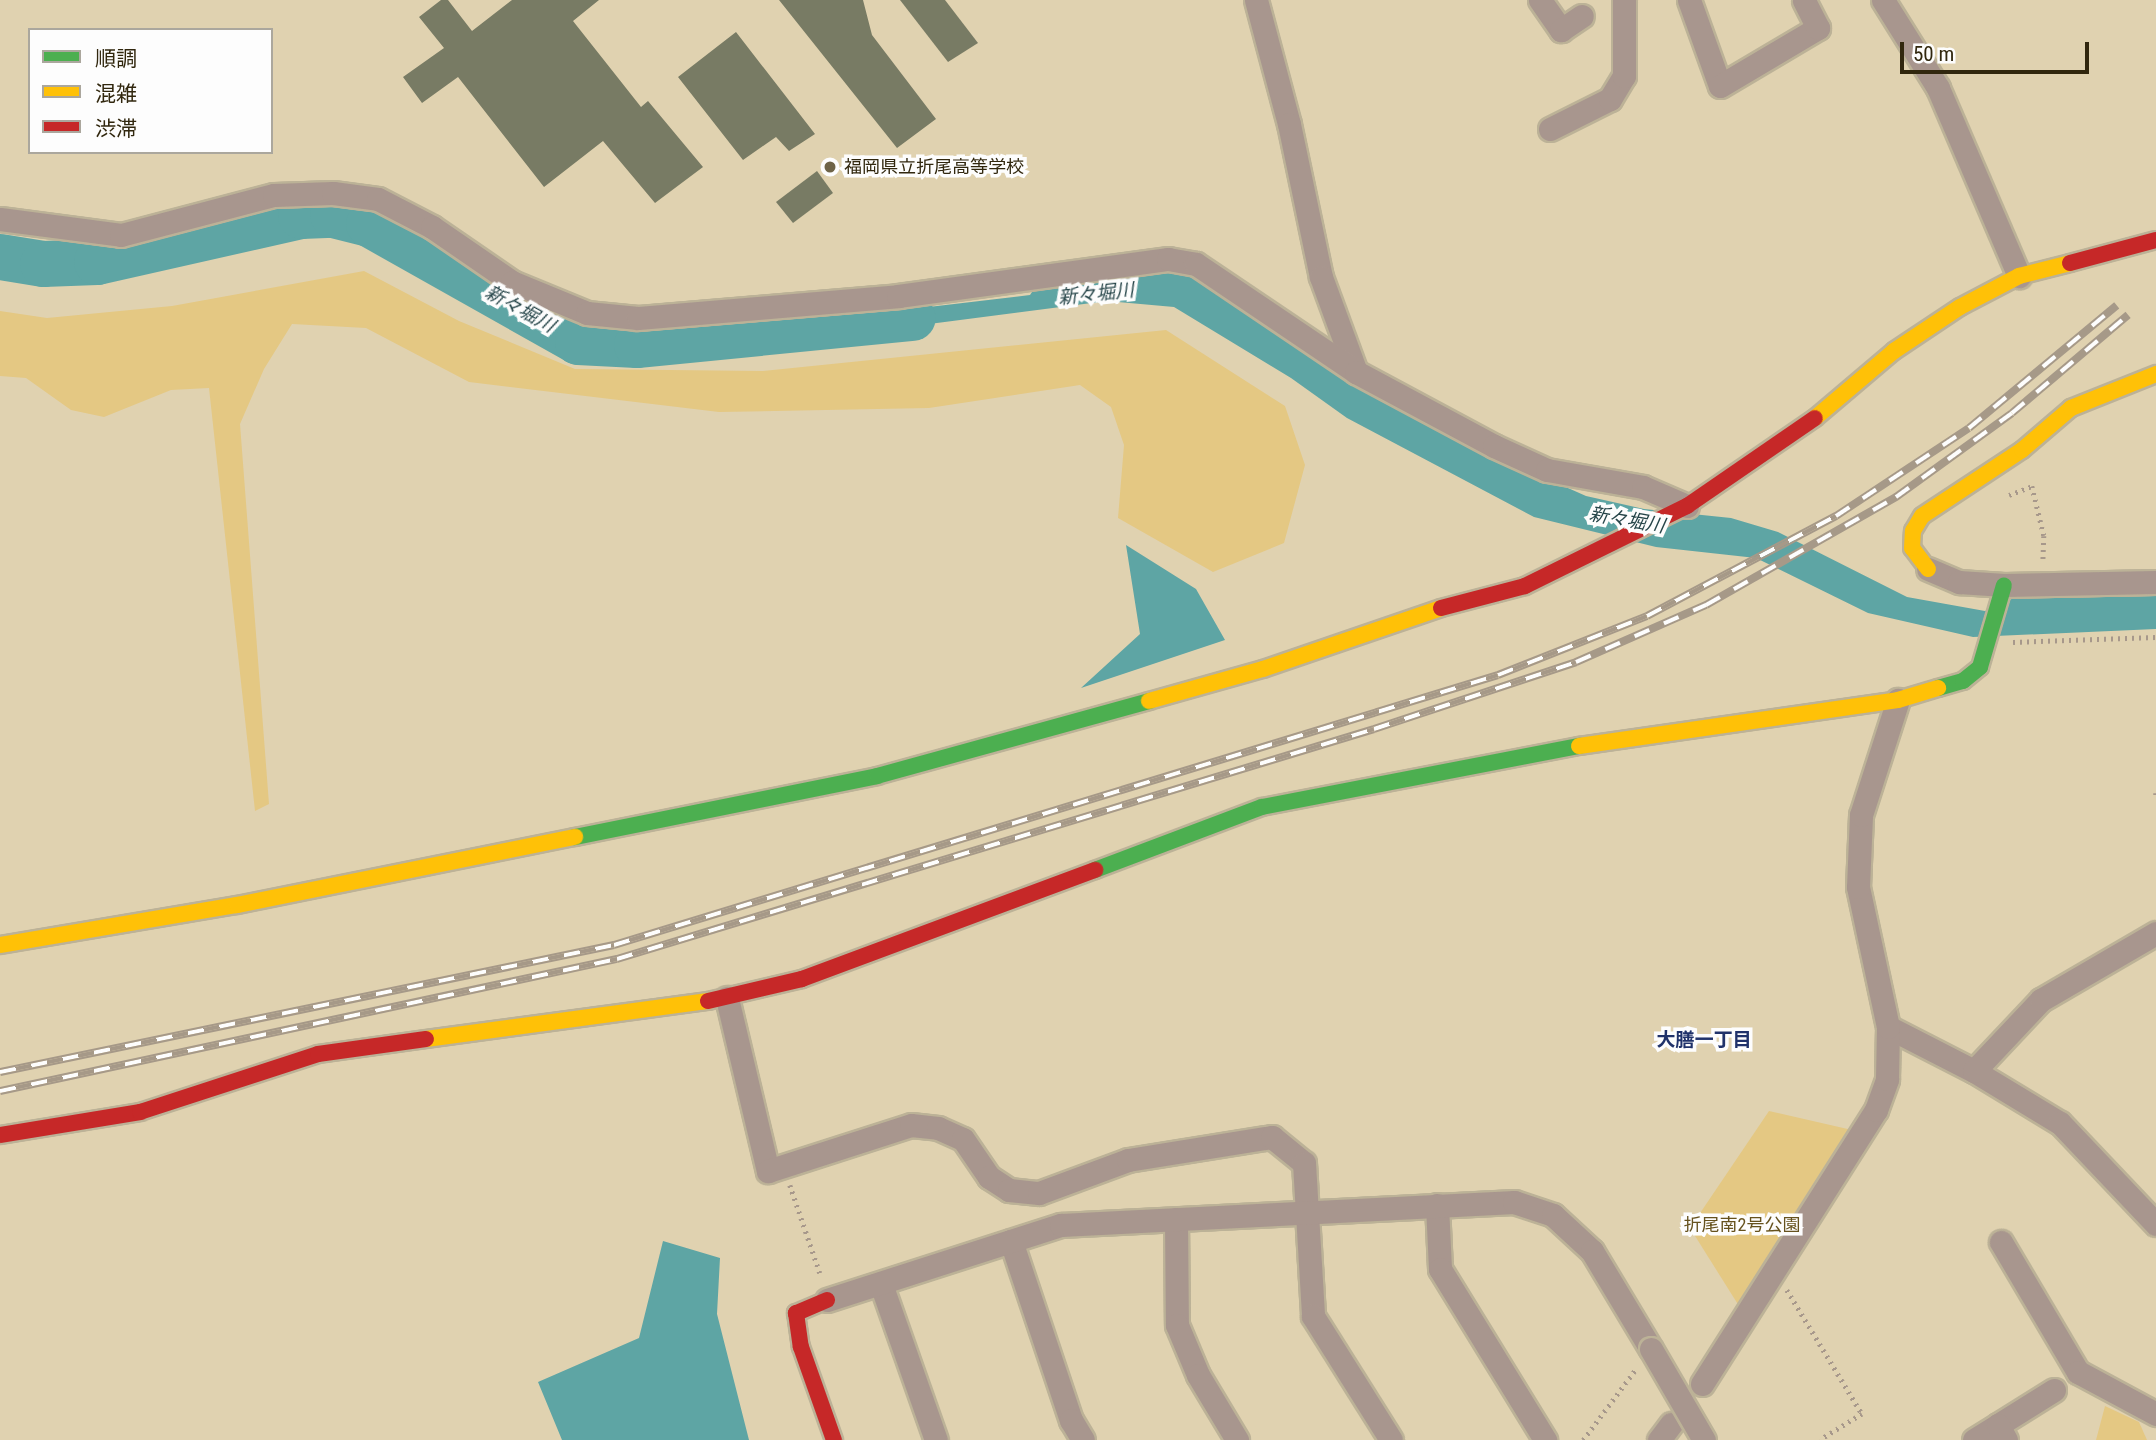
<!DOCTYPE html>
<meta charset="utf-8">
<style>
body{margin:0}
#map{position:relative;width:2156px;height:1440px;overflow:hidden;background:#e0d2b0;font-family:"Roboto Condensed","Noto Sans JP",sans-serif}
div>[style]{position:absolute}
.green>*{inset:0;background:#e4c883}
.water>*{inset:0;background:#5ea5a4}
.river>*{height:46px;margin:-23px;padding:0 23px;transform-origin:23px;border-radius:23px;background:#5ea5a4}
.building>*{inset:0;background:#787b64}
.path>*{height:4.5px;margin-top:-2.25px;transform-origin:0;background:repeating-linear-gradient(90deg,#a7988b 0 2px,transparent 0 7px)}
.roads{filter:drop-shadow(2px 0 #bcb297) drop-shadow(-2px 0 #bcb297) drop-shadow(0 2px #bcb297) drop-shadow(0 -2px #bcb297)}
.street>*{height:23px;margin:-11.5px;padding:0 11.5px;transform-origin:11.5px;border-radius:11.5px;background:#a8968e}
.fast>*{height:16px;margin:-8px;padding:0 8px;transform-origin:8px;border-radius:8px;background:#4caf50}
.slow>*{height:16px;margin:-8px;padding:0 8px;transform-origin:8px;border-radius:8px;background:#ffc107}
.jam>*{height:16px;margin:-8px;padding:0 8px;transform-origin:8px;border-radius:8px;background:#c62828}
.rail>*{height:8px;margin-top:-4px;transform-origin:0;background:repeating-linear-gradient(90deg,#fdfdfd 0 16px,#a69988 0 32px);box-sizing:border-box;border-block:2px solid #a69988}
.bridges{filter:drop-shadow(2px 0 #bcb297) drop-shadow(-2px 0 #bcb297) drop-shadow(0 2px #bcb297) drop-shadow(0 -2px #bcb297)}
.street-bridge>*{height:23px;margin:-11.5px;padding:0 11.5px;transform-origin:11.5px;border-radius:11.5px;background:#a8968e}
.dots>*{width:19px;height:19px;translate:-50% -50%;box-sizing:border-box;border:4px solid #fdfdfd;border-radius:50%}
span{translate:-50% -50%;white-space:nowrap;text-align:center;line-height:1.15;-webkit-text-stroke:7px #fdfdfd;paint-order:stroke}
.poi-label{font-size:18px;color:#31270e}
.left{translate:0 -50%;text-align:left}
.park-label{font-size:18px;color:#66521e}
.water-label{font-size:19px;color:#264549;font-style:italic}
.neighbourhood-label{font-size:19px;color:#20326a;font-weight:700}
.legend{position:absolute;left:28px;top:28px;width:245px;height:126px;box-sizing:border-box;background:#fdfdfd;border:2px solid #aba79d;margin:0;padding:9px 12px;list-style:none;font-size:21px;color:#31270e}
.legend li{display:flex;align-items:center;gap:14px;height:35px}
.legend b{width:35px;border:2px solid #aba79d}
.scale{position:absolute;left:1900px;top:42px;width:189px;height:32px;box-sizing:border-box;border:4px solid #31270e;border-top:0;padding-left:9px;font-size:21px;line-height:24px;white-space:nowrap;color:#31270e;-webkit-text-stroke:5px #fdfdfd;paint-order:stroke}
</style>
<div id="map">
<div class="green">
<i style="clip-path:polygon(364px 271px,459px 321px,575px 369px,763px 371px,1166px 330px,1285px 406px,1305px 465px,1284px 543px,1213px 572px,1118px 518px,1124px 445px,1111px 407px,1080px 385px,929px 408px,719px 412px,469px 382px,366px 328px,292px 324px,264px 369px,240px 424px,269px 804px,255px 811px,209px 388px,171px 390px,104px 417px,71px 410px,26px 378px,0 376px,0 311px,47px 318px,172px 306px)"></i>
<i style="clip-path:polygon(1769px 1111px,1852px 1130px,1739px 1306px,1690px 1228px)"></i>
<i style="clip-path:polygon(2105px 1406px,2139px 1422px,2147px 1440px,2096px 1440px)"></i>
</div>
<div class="water">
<i style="clip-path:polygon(1175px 270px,1203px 282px,1496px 456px,1586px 496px,1644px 509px,1731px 518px,1778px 532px,1907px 597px,1985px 611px,2016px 597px,2156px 596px,2156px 629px,1973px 637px,1868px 613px,1756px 558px,1656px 547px,1534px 517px,1347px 418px,1291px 378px,1174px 307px,1107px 301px,852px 334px,852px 316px,1030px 295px,1036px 286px)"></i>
<i style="clip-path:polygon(1126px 545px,1196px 589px,1225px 640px,1081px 688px,1140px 634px)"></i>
<i style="clip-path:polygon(663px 1241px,720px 1258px,717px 1314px,749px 1440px,562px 1440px,538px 1382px,639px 1338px)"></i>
</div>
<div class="river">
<i style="left:0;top:257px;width:44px;rotate:9.2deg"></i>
<i style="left:43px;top:264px;width:54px;rotate:-2.1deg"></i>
<i style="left:97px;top:262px;width:209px;rotate:-12.7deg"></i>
<i style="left:301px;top:216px;width:32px;rotate:-2deg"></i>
<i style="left:333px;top:215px;width:37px;rotate:14deg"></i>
<i style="left:369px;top:224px;width:240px;rotate:29.4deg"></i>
<i style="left:578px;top:342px;width:59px;rotate:2.9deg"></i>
<i style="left:637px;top:345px;width:277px;rotate:-5.6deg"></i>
</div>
<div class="building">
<i style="clip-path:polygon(441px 0,448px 0,472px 31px,512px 0,599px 0,573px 21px,641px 107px,648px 101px,703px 167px,655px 203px,603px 141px,544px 187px,458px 77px,422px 103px,403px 77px,444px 48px,419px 17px)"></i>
<i style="clip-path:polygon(779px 0,863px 0,872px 35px,936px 119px,897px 148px)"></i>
<i style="clip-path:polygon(900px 0,945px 0,978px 43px,948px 62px)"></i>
<i style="clip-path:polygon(736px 32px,815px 134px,789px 151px,776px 137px,743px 160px,678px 77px)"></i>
<i style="clip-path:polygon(817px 171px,833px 193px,793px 223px,776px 202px)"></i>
</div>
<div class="path">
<i style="left:2009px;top:495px;width:25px;rotate:-21deg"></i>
<i style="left:2032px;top:486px;width:51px;rotate:76.5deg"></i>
<i style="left:2044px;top:536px;width:27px;rotate:92deg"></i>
<i style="left:2013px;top:642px;width:143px;rotate:-2deg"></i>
<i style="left:2156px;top:793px;width:2px;rotate:90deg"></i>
<i style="left:790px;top:1185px;width:93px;rotate:71.2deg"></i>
<i style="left:1787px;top:1290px;width:145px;rotate:58.8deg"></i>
<i style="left:1862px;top:1414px;width:49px;rotate:148.2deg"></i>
<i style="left:1583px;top:1440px;width:89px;rotate:-53.3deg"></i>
</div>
<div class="roads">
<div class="street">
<i style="left:1256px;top:0;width:128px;rotate:75.1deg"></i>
<i style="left:1289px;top:124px;width:156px;rotate:78.2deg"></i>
<i style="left:1321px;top:277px;width:101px;rotate:69.8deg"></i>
<i style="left:1540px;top:0;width:37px;rotate:55deg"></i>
<i style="left:1561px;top:30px;width:25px;rotate:-34deg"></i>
<i style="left:1689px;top:0;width:91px;rotate:70.2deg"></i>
<i style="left:1720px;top:86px;width:114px;rotate:-30.6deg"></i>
<i style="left:1818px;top:28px;width:31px;rotate:-117deg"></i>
<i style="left:1883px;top:0;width:104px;rotate:58deg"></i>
<i style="left:1938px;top:88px;width:205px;rotate:66.7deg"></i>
<i style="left:1550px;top:129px;width:67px;rotate:-26.6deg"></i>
<i style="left:1610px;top:99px;width:27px;rotate:-59deg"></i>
<i style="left:1624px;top:76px;width:76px;rotate:-90deg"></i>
<i style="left:0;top:219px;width:122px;rotate:7.5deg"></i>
<i style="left:121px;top:235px;width:158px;rotate:-14.7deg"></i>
<i style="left:274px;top:195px;width:59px;rotate:-1.9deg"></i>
<i style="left:333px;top:193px;width:45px;rotate:7.6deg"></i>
<i style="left:378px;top:199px;width:61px;rotate:27.4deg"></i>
<i style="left:432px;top:227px;width:97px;rotate:34.5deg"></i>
<i style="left:512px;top:282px;width:81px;rotate:22.5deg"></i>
<i style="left:587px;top:313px;width:51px;rotate:5.6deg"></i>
<i style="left:638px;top:318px;width:261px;rotate:-4.8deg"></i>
<i style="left:898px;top:296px;width:273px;rotate:-7.8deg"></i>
<i style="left:1168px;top:259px;width:28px;rotate:10deg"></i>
<i style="left:1196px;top:264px;width:193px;rotate:34deg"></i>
<i style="left:1356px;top:372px;width:157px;rotate:28.2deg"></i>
<i style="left:1494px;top:446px;width:58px;rotate:24.4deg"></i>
<i style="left:1547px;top:470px;width:97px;rotate:10deg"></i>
<i style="left:1643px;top:487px;width:48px;rotate:23.4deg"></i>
<i style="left:1928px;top:569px;width:34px;rotate:23deg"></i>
<i style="left:1959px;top:582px;width:45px;rotate:3.8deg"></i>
<i style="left:2004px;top:585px;width:152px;rotate:-1.1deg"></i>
<i style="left:727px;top:998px;width:178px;rotate:76.7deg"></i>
<i style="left:768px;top:1171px;width:150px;rotate:-17.8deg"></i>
<i style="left:911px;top:1125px;width:27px;rotate:6deg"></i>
<i style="left:938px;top:1128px;width:27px;rotate:24deg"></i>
<i style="left:963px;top:1139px;width:46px;rotate:55.6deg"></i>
<i style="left:989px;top:1177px;width:24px;rotate:33deg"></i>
<i style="left:1009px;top:1190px;width:30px;rotate:6deg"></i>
<i style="left:1039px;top:1193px;width:95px;rotate:-20.3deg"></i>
<i style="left:1128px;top:1160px;width:146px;rotate:-9.1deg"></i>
<i style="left:1272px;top:1137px;width:41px;rotate:39.1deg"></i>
<i style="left:1304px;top:1163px;width:153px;rotate:86.6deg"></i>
<i style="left:1313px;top:1316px;width:146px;rotate:57.8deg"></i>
<i style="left:1888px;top:1027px;width:97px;rotate:27.1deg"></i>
<i style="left:1974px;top:1071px;width:100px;rotate:31.2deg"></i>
<i style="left:2060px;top:1123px;width:139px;rotate:46.5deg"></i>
<i style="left:1974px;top:1071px;width:98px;rotate:-46.7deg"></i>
<i style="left:2041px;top:1000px;width:133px;rotate:-30.2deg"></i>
<i style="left:1437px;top:1205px;width:64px;rotate:87.3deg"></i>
<i style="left:1440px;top:1269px;width:201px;rotate:58.4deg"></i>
<i style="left:1176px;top:1219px;width:106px;rotate:89.5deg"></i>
<i style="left:1177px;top:1325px;width:54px;rotate:67.2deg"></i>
<i style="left:1198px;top:1375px;width:76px;rotate:59deg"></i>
<i style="left:1011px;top:1241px;width:189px;rotate:71.5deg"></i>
<i style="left:1071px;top:1420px;width:23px;rotate:59deg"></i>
<i style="left:2001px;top:1242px;width:151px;rotate:59.4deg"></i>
<i style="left:2078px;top:1372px;width:89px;rotate:28.3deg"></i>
<i style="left:881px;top:1284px;width:165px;rotate:70.6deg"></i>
<i style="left:827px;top:1300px;width:246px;rotate:-17.8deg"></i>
<i style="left:1061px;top:1225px;width:454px;rotate:-2.9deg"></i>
<i style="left:1514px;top:1202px;width:41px;rotate:18.4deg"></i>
<i style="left:1553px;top:1215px;width:53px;rotate:42.7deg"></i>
<i style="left:1592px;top:1251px;width:114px;rotate:59deg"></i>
<i style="left:1702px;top:1384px;width:325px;rotate:-57.6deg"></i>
<i style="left:1876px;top:1110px;width:33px;rotate:-70deg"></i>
<i style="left:1887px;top:1079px;width:52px;rotate:-88.9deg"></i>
<i style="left:1888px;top:1027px;width:143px;rotate:-102.1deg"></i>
<i style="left:1858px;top:887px;width:72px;rotate:-87.6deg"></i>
<i style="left:1861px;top:815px;width:121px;rotate:-72.2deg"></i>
<i style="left:1998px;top:1425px;width:66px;rotate:-32deg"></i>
<i style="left:1659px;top:1440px;width:20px;rotate:-53deg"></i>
<i style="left:1974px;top:1440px;width:28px;rotate:-32deg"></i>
<i style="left:1998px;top:1425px;width:17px;rotate:62deg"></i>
</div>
<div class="fast">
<i style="left:1938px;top:688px;width:26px;rotate:-16deg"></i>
<i style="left:1963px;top:681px;width:22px;rotate:-39deg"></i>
<i style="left:1980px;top:667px;width:85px;rotate:-73.7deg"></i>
<i style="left:575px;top:837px;width:308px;rotate:-11.4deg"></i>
<i style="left:877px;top:776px;width:282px;rotate:-15.4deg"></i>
<i style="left:1095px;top:870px;width:178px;rotate:-20.7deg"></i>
<i style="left:1262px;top:807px;width:323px;rotate:-10.9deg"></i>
</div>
<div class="slow">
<i style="left:1815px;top:418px;width:104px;rotate:-40.3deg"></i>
<i style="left:1894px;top:351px;width:79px;rotate:-33.7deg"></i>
<i style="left:1960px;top:307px;width:67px;rotate:-27.7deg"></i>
<i style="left:2019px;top:276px;width:53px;rotate:-14.3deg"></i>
<i style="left:1928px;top:569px;width:26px;rotate:-127deg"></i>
<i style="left:1912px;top:548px;width:17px;rotate:-87deg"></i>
<i style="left:1913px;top:531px;width:17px;rotate:-59deg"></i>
<i style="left:1922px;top:516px;width:120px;rotate:-33.4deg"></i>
<i style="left:2022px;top:450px;width:65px;rotate:-40.6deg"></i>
<i style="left:2071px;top:408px;width:92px;rotate:-21.8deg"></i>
<i style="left:1149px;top:701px;width:118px;rotate:-15.7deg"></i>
<i style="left:1263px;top:669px;width:188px;rotate:-18.9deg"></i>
<i style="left:1579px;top:746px;width:322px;rotate:-8.2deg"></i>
<i style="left:1898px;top:700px;width:42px;rotate:-16.7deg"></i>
<i style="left:0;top:945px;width:240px;rotate:-9.6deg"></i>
<i style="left:237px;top:905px;width:345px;rotate:-11.4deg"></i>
<i style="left:426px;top:1039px;width:285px;rotate:-7.7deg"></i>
</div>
<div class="jam">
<i style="left:2070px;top:263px;width:89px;rotate:-15deg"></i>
<i style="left:1441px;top:608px;width:87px;rotate:-14.7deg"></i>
<i style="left:1525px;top:586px;width:181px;rotate:-26.3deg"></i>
<i style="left:1687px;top:506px;width:155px;rotate:-34.5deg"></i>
<i style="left:708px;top:1001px;width:97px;rotate:-13.2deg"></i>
<i style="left:802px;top:979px;width:313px;rotate:-20.4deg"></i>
<i style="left:0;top:1135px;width:142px;rotate:-9.3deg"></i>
<i style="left:140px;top:1112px;width:187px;rotate:-18deg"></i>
<i style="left:318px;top:1054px;width:109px;rotate:-7.9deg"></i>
<i style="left:827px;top:1300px;width:34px;rotate:157deg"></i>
<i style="left:796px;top:1313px;width:34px;rotate:82deg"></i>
<i style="left:801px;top:1347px;width:99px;rotate:70.5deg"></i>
</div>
</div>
<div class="rail">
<i style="left:0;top:1072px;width:627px;rotate:-11.69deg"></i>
<i style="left:614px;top:945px;width:924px;rotate:-16.98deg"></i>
<i style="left:1498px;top:675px;width:160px;rotate:-21.6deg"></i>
<i style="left:1647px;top:616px;width:214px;rotate:-27.9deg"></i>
<i style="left:1836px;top:516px;width:159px;rotate:-33.5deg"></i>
<i style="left:1969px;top:428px;width:192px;rotate:-39.7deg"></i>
<i style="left:0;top:1091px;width:631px;rotate:-12.08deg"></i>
<i style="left:617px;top:959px;width:791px;rotate:-16.9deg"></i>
<i style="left:1374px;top:729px;width:213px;rotate:-18.3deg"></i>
<i style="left:1576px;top:662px;width:142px;rotate:-23.7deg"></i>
<i style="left:1706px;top:605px;width:219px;rotate:-29.6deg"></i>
<i style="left:1896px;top:497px;width:143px;rotate:-35.9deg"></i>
<i style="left:2012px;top:413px;width:152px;rotate:-40.2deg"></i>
</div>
<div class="bridges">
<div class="street-bridge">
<i style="left:1651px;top:1349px;width:105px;rotate:59.8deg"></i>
</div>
</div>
<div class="dots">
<i style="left:830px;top:167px;background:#6e6347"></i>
</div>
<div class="poi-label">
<span class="left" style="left:844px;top:167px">福岡県立折尾高等学校</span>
</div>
<div class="park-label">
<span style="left:1742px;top:1225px">折尾南2号公園</span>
</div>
<div class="water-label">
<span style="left:1096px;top:294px;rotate:-6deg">新々堀川</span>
<span style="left:520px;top:309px;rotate:29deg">新々堀川</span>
<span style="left:1627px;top:520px;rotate:10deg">新々堀川</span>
</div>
<div class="neighbourhood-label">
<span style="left:1704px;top:1040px">大膳一丁目</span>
</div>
<ul class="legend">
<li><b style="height:9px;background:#4caf50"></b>順調</li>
<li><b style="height:9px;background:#ffc107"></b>混雑</li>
<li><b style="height:9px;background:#c62828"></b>渋滞</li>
</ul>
<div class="scale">50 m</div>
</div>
